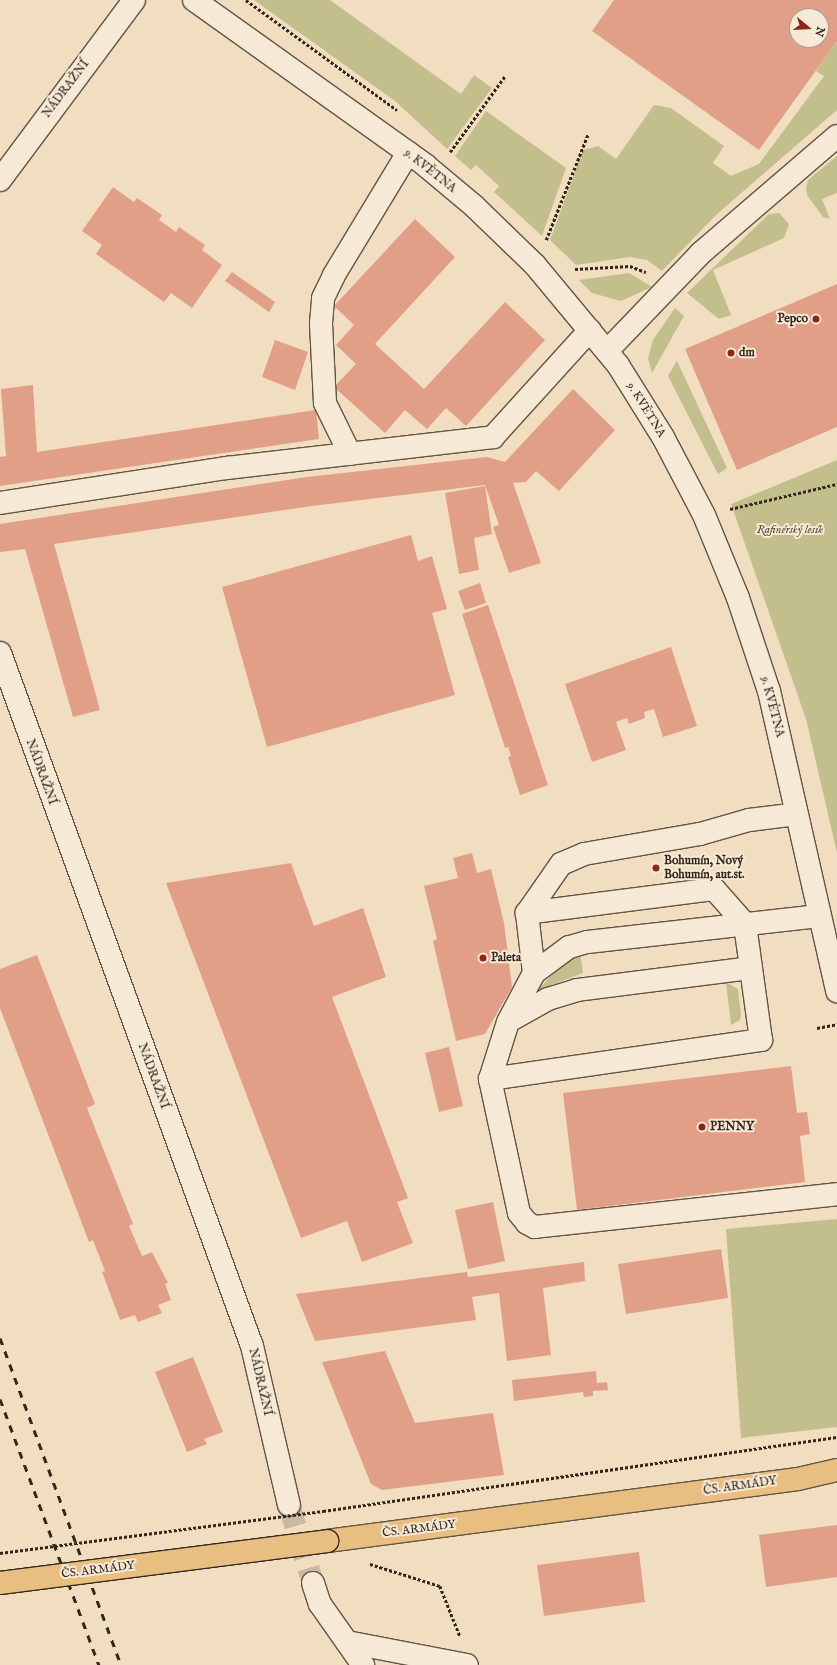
<!DOCTYPE html>
<meta charset="utf-8">
<style>
body{margin:0}
#map{position:relative;width:837px;height:1665px;overflow:hidden;background:#f1dec0;font-family:"IM FELL English",serif}
div>[style]{position:absolute}
.green>*{inset:0;background:#c2bf8d}
.building>*{inset:0;background:#e29f88}
.minor-tunnel>*{height:22px;margin-top:-11px;transform-origin:0;background:repeating-linear-gradient(90deg,#cbb99f 0 22px,transparent 0 33px)}
.path>*{height:2.5px;margin-top:-1.25px;transform-origin:0;background:repeating-linear-gradient(90deg,#34261d 0 3px,transparent 0 5px)}
.roads{filter:drop-shadow(1px 0 #635446) drop-shadow(-1px 0 #635446) drop-shadow(0 1px #635446) drop-shadow(0 -1px #635446)}
.minor>*{height:22px;margin:-11px;padding:0 11px;transform-origin:11px;border-radius:11px;background:#f6ead6}
.major>*{height:22px;margin:-11px;padding:0 11px;transform-origin:11px;border-radius:11px;background:#e8bf80}
.rail>*{height:3px;margin-top:-1.5px;transform-origin:0;background:repeating-linear-gradient(90deg,#34261d 0 7px,transparent 0 14px)}
.path-bridge>*{height:2.5px;margin-top:-1.25px;transform-origin:0;background:repeating-linear-gradient(90deg,#34261d 0 3px,transparent 0 5px)}
.bridges{filter:drop-shadow(1px 0 #34261d) drop-shadow(-1px 0 #34261d) drop-shadow(0 1px #34261d) drop-shadow(0 -1px #34261d)}
.major-bridge>*{height:22px;margin:-11px;padding:0 11px;transform-origin:11px;border-radius:11px;background:#e8bf80}
.dots>*{width:11px;height:11px;translate:-50% -50%;box-sizing:border-box;border:2px solid #f6ead6;border-radius:50%}
span{translate:-50% -50%;white-space:nowrap;text-align:center;line-height:1.15;-webkit-text-stroke:4px #f6ead6;paint-order:stroke}
.street-label{font-size:12px;color:#34261d}
.poi-label{font-size:12px;color:#34261d;font-weight:700}
.right{translate:-100% -50%;text-align:right}
.left{translate:0 -50%;text-align:left}
.park-label{font-size:12px;color:#584c39;font-style:italic}
.north{position:absolute;left:789px;top:8px;width:40px;height:40px;box-sizing:border-box;background:#f6ead6;border:1px solid #a89c8c;border-radius:50%;rotate:108deg;font-size:11px;font-weight:700;line-height:16px;text-align:center;color:#34261d}
.north::after{content:'';display:block;margin:auto;width:14px;height:18px;background:#8f2418;clip-path:polygon(50% 0,100% 100%,50% 72%,0 100%)}
</style>
<div id="map">
<div class="green">
<i style="clip-path:polygon(254px 0,330px 0,461px 94px,474px 75px,492px 88px,447px 149px,395px 101px)"></i>
<i style="clip-path:polygon(837px 41px,837px 110px,716px 215px,662px 271px,647px 260px,630px 257px,576px 265px,550px 240px,583px 150px,598px 146px,616px 159px,654px 105px,671px 108px,724px 146px,713px 163px,731px 176px,759px 164px,824px 76px,816px 71px)"></i>
<i style="clip-path:polygon(486px 111px,566px 168px,542px 236px,494px 192px,499px 186px,476px 165px,471px 170px,455px 156px)"></i>
<i style="clip-path:polygon(837px 156px,837px 193px,822px 199px,830px 219px,823px 217px,807px 195px,806px 188px,808px 180px)"></i>
<i style="clip-path:polygon(779px 213px,789px 224px,784px 238px,713px 270px,731px 315px,719px 319px,687px 293px,769px 214px)"></i>
<i style="clip-path:polygon(629px 273px,652px 287px,621px 301px,592px 293px,579px 280px)"></i>
<i style="clip-path:polygon(675px 308px,684px 316px,652px 373px,648px 358px,653px 340px)"></i>
<i style="clip-path:polygon(677px 361px,727px 468px,718px 474px,668px 376px)"></i>
<i style="clip-path:polygon(837px 460px,837px 853px,806px 719px,731px 504px)"></i>
<i style="clip-path:polygon(580px 952px,583px 973px,551px 985px,536px 999px,532px 996px,569px 957px)"></i>
<i style="clip-path:polygon(726px 982px,738px 989px,741px 1015px,740px 1020px,731px 1025px)"></i>
<i style="clip-path:polygon(837px 1219px,837px 1427px,741px 1438px,726px 1229px)"></i>
</div>
<div class="building">
<i style="clip-path:polygon(evenodd,614px 0,837px 0,837px 41px,759px 150px,592px 31px,614px 0,797px 16px,821px 16px,821px 40px,797px 40px,797px 16px)"></i>
<i style="clip-path:polygon(113px 187px,134px 202px,137px 198px,162px 215px,159px 220px,176px 232px,179px 227px,205px 245px,202px 250px,222px 265px,192px 308px,171px 293px,164px 302px,96px 254px,102px 245px,82px 231px)"></i>
<i style="clip-path:polygon(415px 219px,455px 257px,375px 344px,424px 389px,505px 302px,545px 340px,466px 426px,446px 408px,427px 429px,405px 410px,385px 433px,334px 387px,356px 364px,336px 345px,354px 325px,334px 306px)"></i>
<i style="clip-path:polygon(232px 272px,275px 302px,269px 312px,225px 281px)"></i>
<i style="clip-path:polygon(837px 284px,837px 427px,737px 470px,685px 349px)"></i>
<i style="clip-path:polygon(275px 340px,308px 352px,295px 390px,262px 377px)"></i>
<i style="clip-path:polygon(33px 385px,37px 452px,316px 410px,319px 439px,0 486px,0 457px,6px 456px,1px 389px)"></i>
<i style="clip-path:polygon(573px 389px,615px 430px,559px 491px,536px 471px,526px 482px,513px 483px,541px 563px,509px 573px,493px 527px,499px 525px,485px 485px,312px 506px,54px 544px,100px 710px,73px 717px,25px 549px,0 552px,0 524px,307px 477px,487px 457px,505px 462px)"></i>
<i style="clip-path:polygon(485px 486px,492px 534px,474px 538px,479px 570px,459px 574px,445px 493px)"></i>
<i style="clip-path:polygon(411px 535px,418px 561px,432px 556px,447px 609px,432px 613px,455px 695px,267px 747px,222px 587px)"></i>
<i style="clip-path:polygon(480px 583px,486px 603px,465px 610px,458px 591px)"></i>
<i style="clip-path:polygon(488px 605px,548px 785px,520px 795px,508px 757px,511px 756px,508px 747px,505px 748px,462px 614px)"></i>
<i style="clip-path:polygon(671px 647px,697px 726px,663px 737px,654px 709px,644px 712px,645px 718px,629px 724px,627px 718px,616px 722px,626px 750px,592px 762px,565px 684px)"></i>
<i style="clip-path:polygon(472px 853px,477px 873px,491px 869px,504px 923px,512px 987px,485px 1034px,456px 1041px,433px 941px,437px 939px,424px 886px,458px 878px,453px 858px)"></i>
<i style="clip-path:polygon(291px 863px,314px 926px,363px 908px,386px 977px,332px 997px,408px 1198px,397px 1202px,413px 1243px,362px 1262px,347px 1221px,301px 1238px,166px 883px)"></i>
<i style="clip-path:polygon(37px 955px,95px 1104px,87px 1108px,133px 1224px,129px 1226px,142px 1256px,152px 1252px,168px 1283px,165px 1284px,171px 1300px,158px 1305px,162px 1313px,138px 1322px,135px 1315px,120px 1320px,102px 1272px,105px 1271px,93px 1240px,89px 1242px,0 1008px,0 969px)"></i>
<i style="clip-path:polygon(449px 1047px,463px 1106px,439px 1112px,425px 1053px)"></i>
<i style="clip-path:polygon(791px 1066px,797px 1113px,807px 1112px,810px 1134px,800px 1136px,805px 1182px,577px 1210px,563px 1093px)"></i>
<i style="clip-path:polygon(493px 1202px,505px 1261px,468px 1269px,455px 1210px)"></i>
<i style="clip-path:polygon(721px 1249px,728px 1298px,626px 1314px,618px 1264px)"></i>
<i style="clip-path:polygon(584px 1262px,585px 1281px,543px 1288px,551px 1355px,507px 1361px,499px 1293px,472px 1297px,476px 1320px,315px 1341px,296px 1294px,467px 1272px,468px 1277px)"></i>
<i style="clip-path:polygon(385px 1351px,415px 1423px,493px 1413px,504px 1475px,382px 1490px,371px 1484px,322px 1362px)"></i>
<i style="clip-path:polygon(193px 1357px,223px 1432px,204px 1439px,207px 1444px,187px 1452px,155px 1372px)"></i>
<i style="clip-path:polygon(596px 1371px,597px 1383px,607px 1382px,608px 1390px,593px 1391px,593px 1396px,584px 1397px,583px 1392px,514px 1401px,512px 1380px)"></i>
<i style="clip-path:polygon(837px 1525px,837px 1577px,766px 1587px,759px 1535px)"></i>
<i style="clip-path:polygon(639px 1552px,645px 1602px,544px 1616px,537px 1565px)"></i>
</div>
<div class="minor-tunnel">
<i style="left:289px;top:1505px;width:82px;rotate:72.9deg"></i>
</div>
<div class="path">
<i style="left:246px;top:0;width:187px;rotate:36.1deg"></i>
<i style="left:450px;top:152px;width:94px;rotate:-54.1deg"></i>
<i style="left:546px;top:240px;width:114px;rotate:-68.4deg"></i>
<i style="left:575px;top:269px;width:55px;rotate:-3.1deg"></i>
<i style="left:630px;top:266px;width:17px;rotate:21deg"></i>
<i style="left:730px;top:509px;width:110px;rotate:-13.2deg"></i>
<i style="left:817px;top:1028px;width:20px;rotate:-11deg"></i>
<i style="left:323px;top:1511px;width:519px;rotate:-8.19deg"></i>
<i style="left:370px;top:1564px;width:73px;rotate:17.4deg"></i>
<i style="left:440px;top:1586px;width:54px;rotate:68.2deg"></i>
</div>
<div class="roads">
<div class="minor">
<i style="left:194px;top:0;width:284px;rotate:35.5deg"></i>
<i style="left:425px;top:165px;width:64px;rotate:39.9deg"></i>
<i style="left:474px;top:206px;width:85px;rotate:44deg"></i>
<i style="left:535px;top:265px;width:130px;rotate:50.3deg"></i>
<i style="left:618px;top:365px;width:85px;rotate:58deg"></i>
<i style="left:663px;top:437px;width:88px;rotate:62.3deg"></i>
<i style="left:704px;top:515px;width:90px;rotate:67.7deg"></i>
<i style="left:738px;top:598px;width:98px;rotate:71.6deg"></i>
<i style="left:769px;top:691px;width:308px;rotate:77.2deg"></i>
<i style="left:0;top:180px;width:224px;rotate:-53.3deg"></i>
<i style="left:607px;top:351px;width:136px;rotate:-46.2deg"></i>
<i style="left:701px;top:253px;width:179px;rotate:-40.7deg"></i>
<i style="left:350px;top:454px;width:57px;rotate:-116.1deg"></i>
<i style="left:325px;top:403px;width:80px;rotate:-92.9deg"></i>
<i style="left:321px;top:323px;width:25px;rotate:-85deg"></i>
<i style="left:323px;top:298px;width:25px;rotate:-64deg"></i>
<i style="left:334px;top:275px;width:143px;rotate:-58.8deg"></i>
<i style="left:0;top:503px;width:230px;rotate:-8.8deg"></i>
<i style="left:227px;top:468px;width:268px;rotate:-6.6deg"></i>
<i style="left:493px;top:437px;width:144px;rotate:-47.8deg"></i>
<i style="left:0;top:653px;width:737px;rotate:70.02deg"></i>
<i style="left:252px;top:1346px;width:163px;rotate:76.9deg"></i>
<i style="left:819px;top:916px;width:233px;rotate:173.6deg"></i>
<i style="left:587px;top:942px;width:19px;rotate:164deg"></i>
<i style="left:569px;top:947px;width:44px;rotate:143.4deg"></i>
<i style="left:534px;top:973px;width:55px;rotate:118deg"></i>
<i style="left:508px;top:1022px;width:60px;rotate:107.5deg"></i>
<i style="left:490px;top:1079px;width:137px;rotate:77.8deg"></i>
<i style="left:519px;top:1213px;width:13px;rotate:51deg"></i>
<i style="left:527px;top:1223px;width:9px;rotate:27deg"></i>
<i style="left:535px;top:1227px;width:304px;rotate:-6.2deg"></i>
<i style="left:534px;top:973px;width:60px;rotate:-96.7deg"></i>
<i style="left:527px;top:913px;width:60px;rotate:-55.2deg"></i>
<i style="left:561px;top:864px;width:25px;rotate:-23deg"></i>
<i style="left:584px;top:854px;width:118px;rotate:-9.8deg"></i>
<i style="left:700px;top:834px;width:51px;rotate:-15.9deg"></i>
<i style="left:749px;top:820px;width:48px;rotate:-7.1deg"></i>
<i style="left:509px;top:1021px;width:45px;rotate:-29.4deg"></i>
<i style="left:548px;top:999px;width:30px;rotate:-17deg"></i>
<i style="left:577px;top:990px;width:175px;rotate:-7.2deg"></i>
<i style="left:490px;top:1079px;width:274px;rotate:-8.2deg"></i>
<i style="left:761px;top:1040px;width:117px;rotate:-97.9deg"></i>
<i style="left:745px;top:924px;width:47px;rotate:-131.5deg"></i>
<i style="left:714px;top:889px;width:189px;rotate:172.7deg"></i>
<i style="left:313px;top:1583px;width:22px;rotate:72deg"></i>
<i style="left:320px;top:1604px;width:75px;rotate:54.8deg"></i>
<i style="left:347px;top:1642px;width:122px;rotate:10.9deg"></i>
</div>
<div class="major">
<i style="left:327px;top:1541px;width:475px;rotate:-7.5deg"></i>
<i style="left:798px;top:1479px;width:40px;rotate:-13deg"></i>
</div>
</div>
<div class="rail">
<i style="left:0;top:1338px;width:349px;rotate:69.7deg"></i>
<i style="left:0;top:1399px;width:284px;rotate:69.6deg"></i>
</div>
<div class="path-bridge">
<i style="left:0;top:1553px;width:326px;rotate:-7.4deg"></i>
</div>
<div class="bridges">
<div class="major-bridge">
<i style="left:0;top:1583px;width:330px;rotate:-7.3deg"></i>
</div>
</div>
<div class="dots">
<i style="left:816px;top:319px;background:#8f2418"></i>
<i style="left:731px;top:353px;background:#8f2418"></i>
<i style="left:656px;top:868px;background:#8f2418"></i>
<i style="left:483px;top:958px;background:#8f2418"></i>
<i style="left:702px;top:1127px;background:#8f2418"></i>
</div>
<div class="street-label">
<span style="left:66px;top:89px;rotate:-53deg">NÁDRAŽNÍ</span>
<span style="left:430px;top:171px;rotate:38deg">9. KVĚTNA</span>
<span style="left:646px;top:410px;rotate:58deg">9. KVĚTNA</span>
<span style="left:772px;top:707px;rotate:75deg">9. KVĚTNA</span>
<span style="left:41px;top:772px;rotate:70deg">NÁDRAŽNÍ</span>
<span style="left:153px;top:1076px;rotate:70deg">NÁDRAŽNÍ</span>
<span style="left:260px;top:1382px;rotate:77deg">NÁDRAŽNÍ</span>
<span style="left:740px;top:1486px;rotate:-8deg">ČS. ARMÁDY</span>
<span style="left:419px;top:1529px;rotate:-7deg">ČS. ARMÁDY</span>
<span style="left:98px;top:1570px;rotate:-7deg">ČS. ARMÁDY</span>
</div>
<div class="poi-label">
<span class="right" style="left:808px;top:319px">Pepco</span>
<span class="left" style="left:739px;top:353px">dm</span>
<span class="left" style="left:664px;top:868px">Bohumín, Nový<br>Bohumín, aut.st.</span>
<span class="left" style="left:491px;top:958px">Paleta</span>
<span class="left" style="left:710px;top:1127px">PENNY</span>
</div>
<div class="park-label">
<span style="left:790px;top:530px">Rafinérský lesík</span>
</div>
<div class="north">N</div>
</div>
